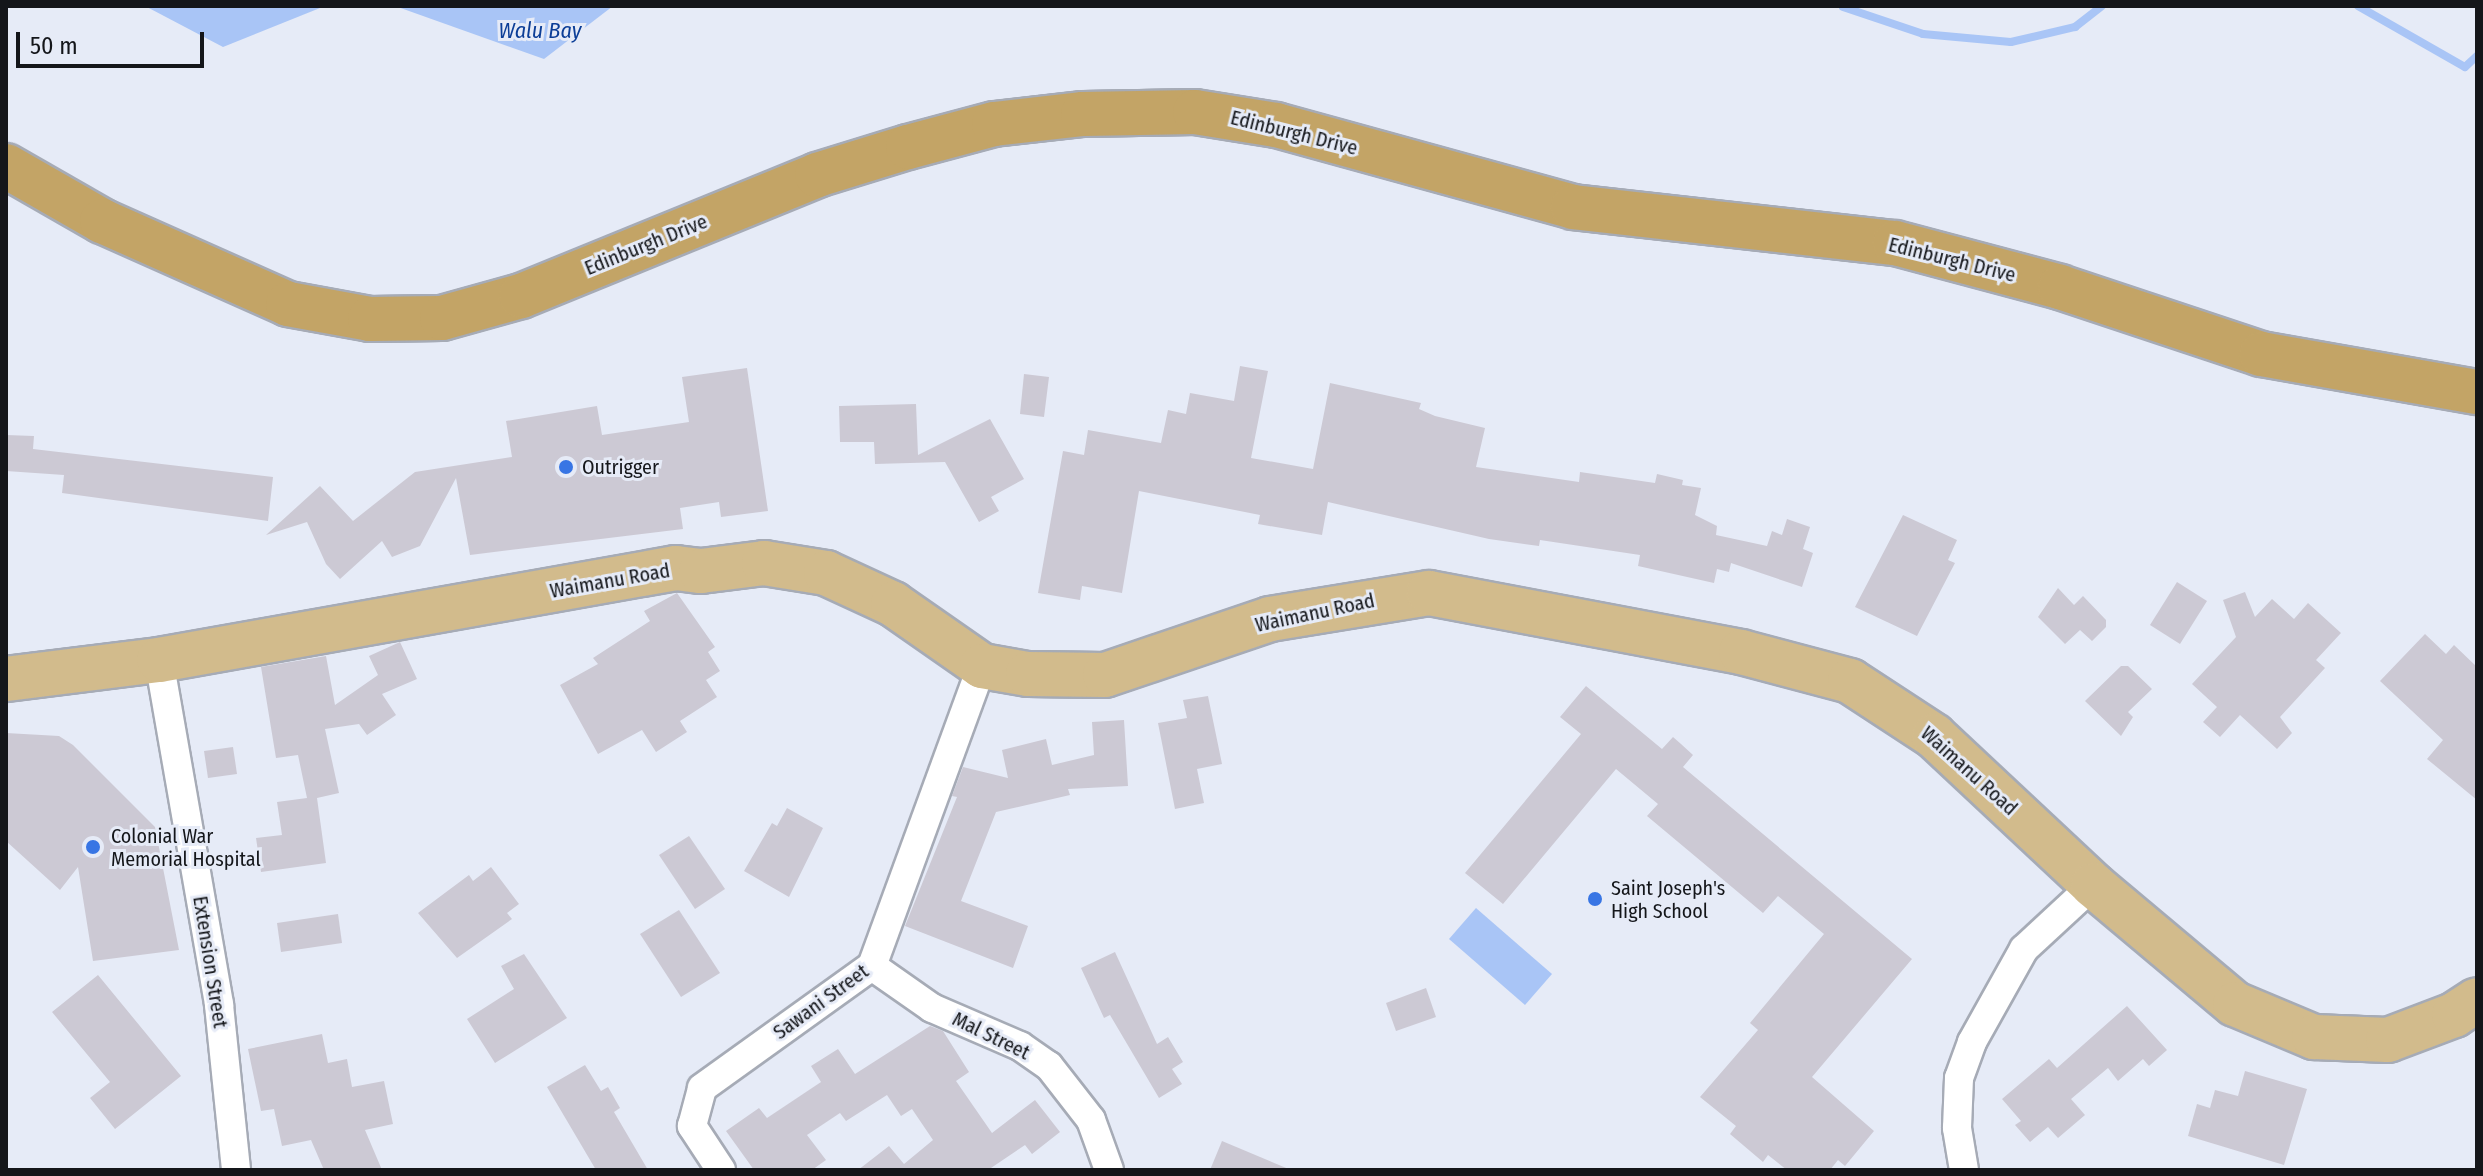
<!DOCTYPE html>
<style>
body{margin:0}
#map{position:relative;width:2483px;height:1176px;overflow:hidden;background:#e6ebf7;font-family:"Fira Sans Condensed",sans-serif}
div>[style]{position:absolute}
.water>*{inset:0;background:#a9c5f6}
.stream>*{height:8px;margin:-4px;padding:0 4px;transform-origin:4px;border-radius:4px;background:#a9c5f6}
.building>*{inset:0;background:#ccc9d4}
.roads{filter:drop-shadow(2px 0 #a6abb6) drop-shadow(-2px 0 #a6abb6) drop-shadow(0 2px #a6abb6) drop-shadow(0 -2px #a6abb6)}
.minor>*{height:28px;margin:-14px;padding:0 14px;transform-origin:14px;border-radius:14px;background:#fff}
.primary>*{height:44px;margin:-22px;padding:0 22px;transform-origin:22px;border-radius:22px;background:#d2bb8c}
.trunk>*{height:44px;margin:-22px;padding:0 22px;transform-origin:22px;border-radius:22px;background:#c3a466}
.dots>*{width:22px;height:22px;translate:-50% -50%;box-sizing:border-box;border:4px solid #e6ebf7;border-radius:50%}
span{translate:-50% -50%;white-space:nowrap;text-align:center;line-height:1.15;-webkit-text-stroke:6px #e6ebf7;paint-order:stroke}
.street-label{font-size:20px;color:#14161a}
.poi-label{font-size:20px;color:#14161a}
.left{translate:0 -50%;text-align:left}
.water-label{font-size:22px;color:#0c3e97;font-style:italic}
.frame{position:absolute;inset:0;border:8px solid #14161a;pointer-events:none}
.scale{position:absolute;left:16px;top:32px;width:188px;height:36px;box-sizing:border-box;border:4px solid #14161a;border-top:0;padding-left:10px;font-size:24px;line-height:28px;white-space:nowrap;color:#14161a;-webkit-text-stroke:6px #e6ebf7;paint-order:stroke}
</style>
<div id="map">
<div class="water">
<i style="clip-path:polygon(145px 6px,325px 6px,223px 47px)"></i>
<i style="clip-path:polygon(395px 6px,613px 6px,544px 59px)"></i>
<i style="clip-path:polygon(1476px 908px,1552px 974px,1525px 1005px,1449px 939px)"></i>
</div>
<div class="stream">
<i style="left:2358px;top:6px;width:123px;rotate:29.7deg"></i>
<i style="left:2465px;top:67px;width:16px;rotate:-43deg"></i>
<i style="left:1843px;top:7px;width:84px;rotate:18.6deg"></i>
<i style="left:1923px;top:34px;width:88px;rotate:5.2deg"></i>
<i style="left:2011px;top:42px;width:66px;rotate:-13.2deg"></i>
<i style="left:2075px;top:27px;width:34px;rotate:-38deg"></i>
</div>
<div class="building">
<i style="clip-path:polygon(1240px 366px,1268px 371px,1251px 458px,1313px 469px,1330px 383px,1421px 403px,1419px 409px,1435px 416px,1485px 428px,1476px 467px,1579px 482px,1580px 472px,1655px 483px,1657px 474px,1683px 480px,1682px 485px,1701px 488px,1695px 515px,1717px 526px,1716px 535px,1767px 546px,1772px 531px,1782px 535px,1787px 519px,1810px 527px,1803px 549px,1813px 553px,1802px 587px,1731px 563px,1729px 572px,1717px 569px,1714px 583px,1638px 566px,1640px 555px,1540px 540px,1539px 546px,1489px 539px,1328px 502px,1322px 535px,1258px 524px,1260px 515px,1139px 491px,1122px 593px,1082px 586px,1080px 600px,1038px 593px,1063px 451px,1084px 455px,1088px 430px,1161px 443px,1168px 410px,1186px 414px,1190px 393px,1234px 401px)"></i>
<i style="clip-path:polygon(747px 368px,768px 511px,721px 517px,719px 502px,680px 508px,683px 529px,470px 555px,456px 478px,420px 546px,392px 557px,382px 541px,340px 579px,326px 564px,307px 522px,266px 535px,320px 486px,353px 521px,415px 472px,512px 457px,506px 421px,597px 406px,602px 435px,689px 422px,682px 377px)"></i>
<i style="clip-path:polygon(1024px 374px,1049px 377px,1044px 417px,1020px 414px)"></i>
<i style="clip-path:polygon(916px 404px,918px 455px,990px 419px,1024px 479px,991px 497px,999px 511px,979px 522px,945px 462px,875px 464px,874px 442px,840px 442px,839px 406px)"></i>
<i style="clip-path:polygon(6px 435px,34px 436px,33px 449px,273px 477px,268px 521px,62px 493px,64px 475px,6px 471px)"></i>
<i style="clip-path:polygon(1903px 515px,1957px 540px,1948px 560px,1955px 563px,1917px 636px,1855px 607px)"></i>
<i style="clip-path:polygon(2177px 582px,2207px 601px,2180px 644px,2150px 625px)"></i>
<i style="clip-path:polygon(2058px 588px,2074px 605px,2083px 596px,2106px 620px,2106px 627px,2092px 641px,2080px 630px,2065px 644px,2038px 617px)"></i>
<i style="clip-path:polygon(2245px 592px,2255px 617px,2272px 599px,2294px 619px,2308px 603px,2341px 633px,2316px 660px,2325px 668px,2280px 717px,2292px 733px,2277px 749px,2240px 715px,2220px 737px,2203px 722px,2217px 707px,2192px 684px,2236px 637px,2223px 600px)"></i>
<i style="clip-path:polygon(677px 593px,715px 647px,708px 652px,720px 671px,706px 680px,717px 697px,680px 721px,687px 732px,656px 752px,642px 730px,598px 754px,560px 685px,598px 664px,593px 658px,650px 621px,644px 611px)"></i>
<i style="clip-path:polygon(2425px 634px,2446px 654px,2454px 645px,2477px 667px,2477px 800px,2427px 759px,2443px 740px,2380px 681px)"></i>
<i style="clip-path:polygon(400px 642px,417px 679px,382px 694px,396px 715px,367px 735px,359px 724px,325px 729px,339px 793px,317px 798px,326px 863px,261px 872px,256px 838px,282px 835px,277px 802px,307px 798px,298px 755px,276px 758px,261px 667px,326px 656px,335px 705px,378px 675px,369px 656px)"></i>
<i style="clip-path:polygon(2121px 666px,2128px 666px,2152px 689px,2128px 712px,2133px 717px,2121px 736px,2085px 701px)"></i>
<i style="clip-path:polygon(1586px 686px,1662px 749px,1673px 737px,1681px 744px,1693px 755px,1683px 767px,1912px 959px,1812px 1077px,1874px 1131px,1845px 1166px,1838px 1160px,1830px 1170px,1787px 1170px,1768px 1155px,1763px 1162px,1730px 1134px,1736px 1126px,1700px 1097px,1758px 1030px,1750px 1023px,1824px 934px,1778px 896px,1763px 913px,1647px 816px,1658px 804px,1616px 769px,1503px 904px,1465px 873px,1581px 734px,1560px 717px)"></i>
<i style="clip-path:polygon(1208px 696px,1222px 764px,1197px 769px,1204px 803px,1175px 809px,1158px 723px,1187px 718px,1183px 700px)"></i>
<i style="clip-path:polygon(1124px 720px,1128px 786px,1068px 789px,1070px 795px,996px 812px,961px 901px,1028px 926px,1013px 968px,905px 926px,957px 797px,952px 796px,963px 767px,1008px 778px,1002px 750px,1046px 739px,1052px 765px,1094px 755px,1092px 722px)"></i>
<i style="clip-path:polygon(6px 733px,59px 736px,73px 745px,155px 827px,179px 950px,93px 961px,78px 867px,60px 890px,6px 841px)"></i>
<i style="clip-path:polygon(233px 747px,237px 774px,208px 778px,204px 751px)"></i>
<i style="clip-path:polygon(787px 808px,823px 828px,789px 897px,744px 871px,772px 823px,777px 826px)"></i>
<i style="clip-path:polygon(689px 836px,725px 889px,695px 909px,659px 855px)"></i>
<i style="clip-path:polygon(491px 867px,519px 904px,507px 913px,512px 919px,457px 958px,418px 913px,469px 875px,473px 881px)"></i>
<i style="clip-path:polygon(679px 910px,720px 973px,681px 997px,640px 934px)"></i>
<i style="clip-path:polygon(338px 914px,342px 943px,281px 952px,277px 923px)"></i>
<i style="clip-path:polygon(1115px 952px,1157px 1044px,1168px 1037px,1183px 1062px,1172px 1069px,1182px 1084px,1159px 1098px,1110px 1015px,1104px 1018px,1081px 968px)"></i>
<i style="clip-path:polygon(524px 954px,567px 1018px,495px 1063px,467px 1019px,514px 989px,501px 966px)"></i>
<i style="clip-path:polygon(98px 975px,181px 1076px,115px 1129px,90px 1098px,110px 1082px,52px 1012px)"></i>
<i style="clip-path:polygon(1426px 988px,1436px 1017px,1396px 1031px,1386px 1003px)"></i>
<i style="clip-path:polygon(2127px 1006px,2167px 1050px,2149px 1066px,2143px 1059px,2118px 1081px,2108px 1068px,2071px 1099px,2085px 1115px,2058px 1138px,2048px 1127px,2030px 1142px,2015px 1125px,2021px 1121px,2002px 1099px,2049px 1059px,2057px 1068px)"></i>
<i style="clip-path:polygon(930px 1026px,943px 1031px,969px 1072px,956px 1081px,992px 1133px,1035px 1100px,1060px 1132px,1032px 1154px,1025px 1145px,988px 1170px,858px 1170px,889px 1146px,904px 1164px,933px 1140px,912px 1109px,901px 1116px,887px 1095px,846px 1121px,840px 1113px,807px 1135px,826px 1160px,812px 1170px,754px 1170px,726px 1131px,759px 1108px,767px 1118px,821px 1082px,811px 1066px,838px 1049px,855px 1074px)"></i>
<i style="clip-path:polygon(322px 1034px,328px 1063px,347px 1059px,352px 1087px,384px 1081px,393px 1124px,365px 1130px,382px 1170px,324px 1170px,311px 1140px,282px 1146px,274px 1109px,261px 1111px,248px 1049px)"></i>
<i style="clip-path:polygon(585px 1065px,601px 1091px,608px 1087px,620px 1108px,614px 1112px,648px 1170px,596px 1170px,547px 1087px)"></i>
<i style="clip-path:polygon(2245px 1071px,2307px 1089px,2284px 1165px,2188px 1136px,2197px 1104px,2210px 1108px,2215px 1090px,2238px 1096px)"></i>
<i style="clip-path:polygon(1222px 1141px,1291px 1170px,1210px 1170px)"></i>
</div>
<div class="roads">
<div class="minor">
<i style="left:159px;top:660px;width:350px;rotate:80.1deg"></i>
<i style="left:219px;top:1005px;width:166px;rotate:84.1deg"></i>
<i style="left:872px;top:966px;width:73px;rotate:35deg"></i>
<i style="left:932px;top:1008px;width:96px;rotate:23.4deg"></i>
<i style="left:1020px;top:1046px;width:35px;rotate:35deg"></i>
<i style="left:1049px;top:1066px;width:68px;rotate:52.1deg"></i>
<i style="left:1091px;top:1120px;width:53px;rotate:70.2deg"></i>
<i style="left:721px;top:1170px;width:53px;rotate:-123.4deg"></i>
<i style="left:692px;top:1126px;width:39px;rotate:-75deg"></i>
<i style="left:702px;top:1088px;width:209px;rotate:-35.7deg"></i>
<i style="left:872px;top:966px;width:320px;rotate:-69.9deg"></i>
<i style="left:1964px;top:1170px;width:43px;rotate:-99.5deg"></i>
<i style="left:1957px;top:1128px;width:50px;rotate:-87.7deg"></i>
<i style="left:1959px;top:1078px;width:38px;rotate:-70deg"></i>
<i style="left:1972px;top:1042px;width:107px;rotate:-60.8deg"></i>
<i style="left:2024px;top:949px;width:94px;rotate:-42.8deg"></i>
</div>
<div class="primary">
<i style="left:6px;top:679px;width:154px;rotate:-7.1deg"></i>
<i style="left:159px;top:660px;width:525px;rotate:-10.09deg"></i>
<i style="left:676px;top:568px;width:25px;rotate:7deg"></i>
<i style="left:701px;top:571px;width:64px;rotate:-7.2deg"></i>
<i style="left:764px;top:563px;width:63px;rotate:9.2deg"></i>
<i style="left:826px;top:573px;width:74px;rotate:24.8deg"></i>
<i style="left:893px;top:604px;width:108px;rotate:34.9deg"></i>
<i style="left:982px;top:666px;width:47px;rotate:9.9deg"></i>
<i style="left:1028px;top:674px;width:77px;rotate:0.7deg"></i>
<i style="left:1105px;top:675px;width:174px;rotate:-18.7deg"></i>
<i style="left:1270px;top:619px;width:161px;rotate:-9.3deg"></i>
<i style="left:1429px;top:593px;width:318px;rotate:10.7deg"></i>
<i style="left:1741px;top:652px;width:113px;rotate:14.9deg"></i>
<i style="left:1850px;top:681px;width:100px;rotate:33.2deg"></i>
<i style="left:1934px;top:736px;width:218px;rotate:43.1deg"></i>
<i style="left:2093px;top:885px;width:185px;rotate:40deg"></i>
<i style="left:2235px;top:1004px;width:86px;rotate:22.7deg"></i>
<i style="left:2314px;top:1037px;width:74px;rotate:2.3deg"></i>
<i style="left:2388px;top:1040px;width:71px;rotate:-20.7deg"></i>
<i style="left:2454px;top:1015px;width:27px;rotate:-33deg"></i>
</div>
<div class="trunk">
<i style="left:6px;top:166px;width:111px;rotate:29.8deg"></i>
<i style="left:102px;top:221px;width:204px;rotate:24deg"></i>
<i style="left:288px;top:304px;width:83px;rotate:10.4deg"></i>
<i style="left:370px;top:319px;width:72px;rotate:-0.8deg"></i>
<i style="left:442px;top:318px;width:82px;rotate:-15.6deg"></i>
<i style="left:521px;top:296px;width:320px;rotate:-22.2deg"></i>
<i style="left:817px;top:175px;width:95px;rotate:-17.1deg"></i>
<i style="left:908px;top:147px;width:89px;rotate:-15deg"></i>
<i style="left:994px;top:124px;width:90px;rotate:-6.4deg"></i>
<i style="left:1083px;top:114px;width:112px;rotate:-1deg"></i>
<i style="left:1195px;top:112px;width:82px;rotate:9.1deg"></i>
<i style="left:1276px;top:125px;width:308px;rotate:15.4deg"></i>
<i style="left:1573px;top:207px;width:324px;rotate:6.4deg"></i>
<i style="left:1895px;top:243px;width:171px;rotate:14.9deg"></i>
<i style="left:2060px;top:287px;width:212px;rotate:18.4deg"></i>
<i style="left:2261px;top:354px;width:219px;rotate:10deg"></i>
</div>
</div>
<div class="dots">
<i style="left:566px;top:467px;background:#3875e4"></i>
<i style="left:93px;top:847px;background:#3875e4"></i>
<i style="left:1595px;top:899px;background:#3875e4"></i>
</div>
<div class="street-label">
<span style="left:1294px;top:133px;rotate:14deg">Edinburgh Drive</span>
<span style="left:646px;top:245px;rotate:-22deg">Edinburgh Drive</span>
<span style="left:1952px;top:260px;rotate:14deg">Edinburgh Drive</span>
<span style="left:610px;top:581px;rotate:-10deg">Waimanu Road</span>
<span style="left:1315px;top:613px;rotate:-12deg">Waimanu Road</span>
<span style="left:1969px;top:771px;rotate:42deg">Waimanu Road</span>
<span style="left:210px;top:962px;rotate:81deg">Extension Street</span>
<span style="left:821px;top:1002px;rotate:-36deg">Sawani Street</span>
<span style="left:991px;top:1036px;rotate:26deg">Mal Street</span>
</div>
<div class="poi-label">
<span class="left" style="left:582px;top:467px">Outrigger</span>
<span class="left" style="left:111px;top:848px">Colonial War<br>Memorial Hospital</span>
<span class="left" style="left:1611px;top:900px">Saint Joseph's<br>High School</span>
</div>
<div class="water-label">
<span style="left:540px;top:31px">Walu Bay</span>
</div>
<div class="frame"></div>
<div class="scale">50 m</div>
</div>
